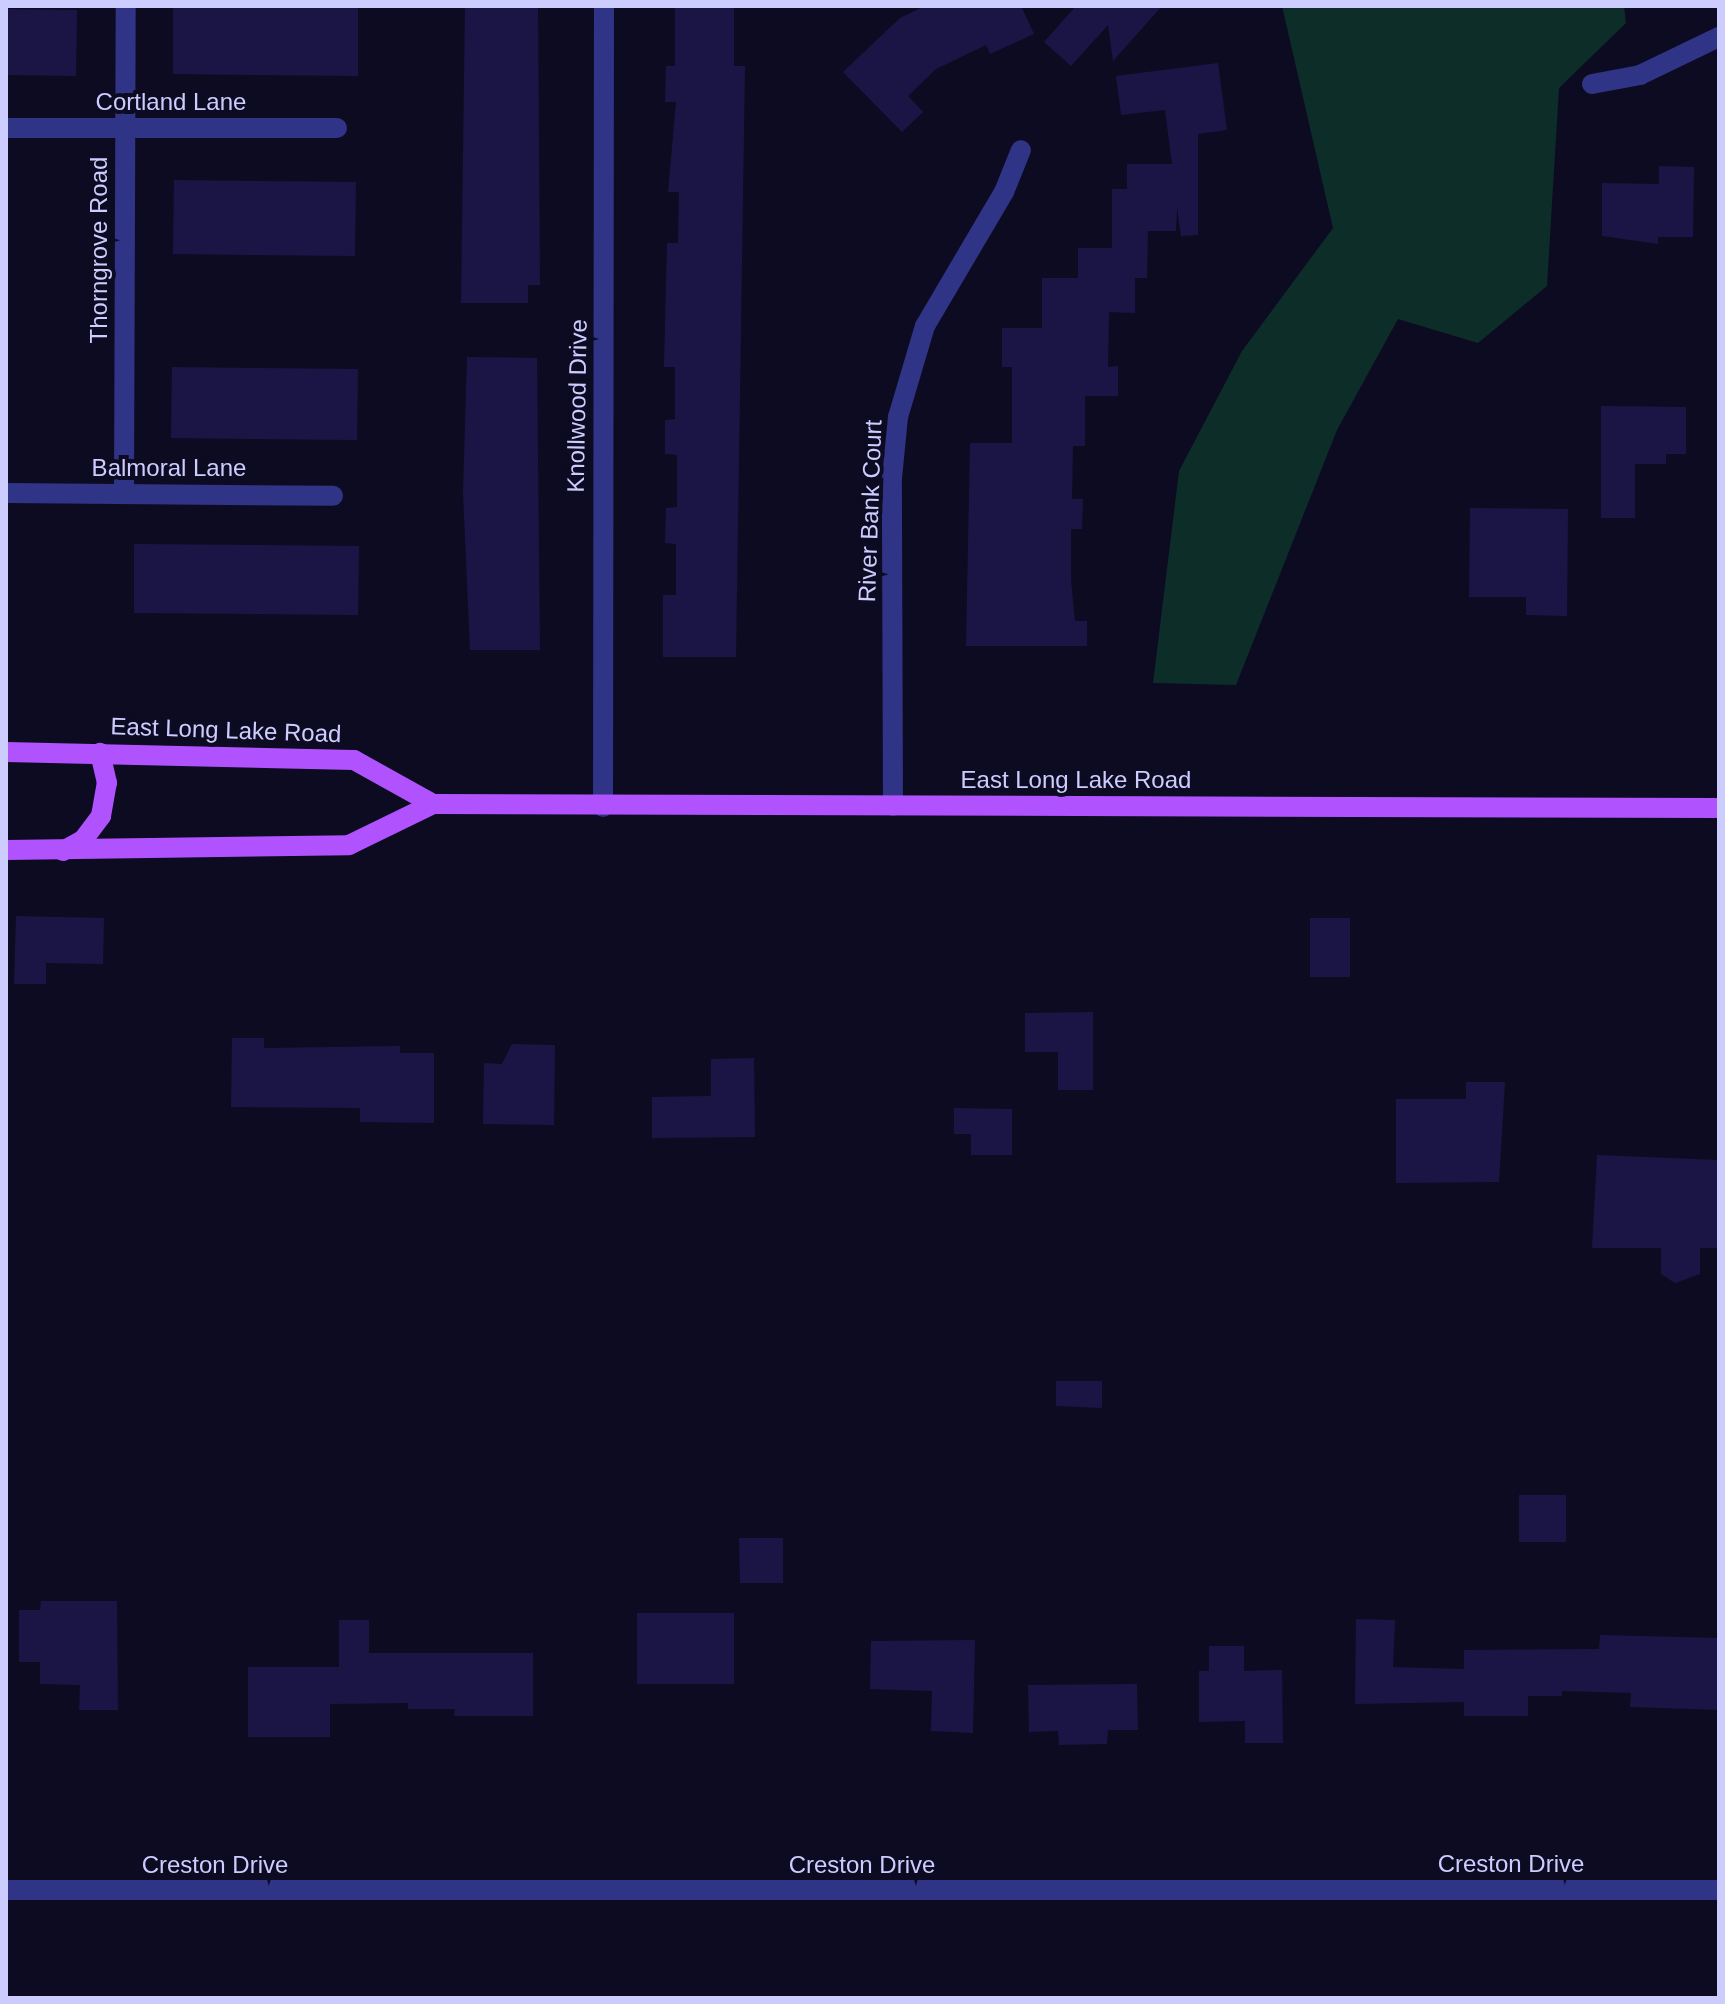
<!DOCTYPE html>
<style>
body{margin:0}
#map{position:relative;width:1725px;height:2004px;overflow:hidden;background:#0d0b22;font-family:Arial,sans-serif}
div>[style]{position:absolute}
.green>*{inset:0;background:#0d2d29}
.building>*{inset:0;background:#1b1545}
.minor>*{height:20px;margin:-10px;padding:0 10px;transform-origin:10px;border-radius:10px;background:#303486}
.major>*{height:20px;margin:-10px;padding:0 10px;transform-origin:10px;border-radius:10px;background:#b053ff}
span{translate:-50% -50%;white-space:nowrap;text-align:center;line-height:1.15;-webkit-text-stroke:8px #0d0b22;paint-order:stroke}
.street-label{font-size:24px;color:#cdccff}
.frame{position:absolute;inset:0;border:8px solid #cdccff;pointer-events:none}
</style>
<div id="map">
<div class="green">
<i style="clip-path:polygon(1282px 6px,1624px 6px,1626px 23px,1559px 88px,1547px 286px,1478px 343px,1398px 319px,1337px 430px,1236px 685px,1153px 683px,1179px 471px,1242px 351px,1333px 228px)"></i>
</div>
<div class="building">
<i style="clip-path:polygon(173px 6px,358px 6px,358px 76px,173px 74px)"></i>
<i style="clip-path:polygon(465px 6px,538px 6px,540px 285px,528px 285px,528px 303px,461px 303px)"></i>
<i style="clip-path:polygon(675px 6px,734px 6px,734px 66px,745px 66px,736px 657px,663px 657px,663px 595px,676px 595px,676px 544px,665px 543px,666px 508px,677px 507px,677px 455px,665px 454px,665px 420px,675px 419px,675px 367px,664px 367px,667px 243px,678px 243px,679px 192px,668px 192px,676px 102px,665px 102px,666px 66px,675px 66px)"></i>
<i style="clip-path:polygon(925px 6px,1021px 6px,1034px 34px,990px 54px,986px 45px,936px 69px,908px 96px,923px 112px,902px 132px,843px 72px,900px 18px)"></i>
<i style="clip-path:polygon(1076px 6px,1162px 6px,1113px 61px,1108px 25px,1071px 66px,1044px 42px)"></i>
<i style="clip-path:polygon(6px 9px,77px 10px,76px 76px,6px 75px)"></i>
<i style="clip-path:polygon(1218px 63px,1227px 130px,1198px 134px,1198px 235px,1181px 236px,1177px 207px,1176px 231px,1148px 231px,1147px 278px,1135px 278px,1135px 313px,1109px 312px,1108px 367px,1118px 366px,1118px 396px,1085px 396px,1085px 446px,1073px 446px,1072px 499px,1083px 499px,1082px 529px,1071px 529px,1071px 579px,1075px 621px,1087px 621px,1087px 646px,966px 646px,970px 443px,1012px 443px,1012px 367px,1002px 367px,1002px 328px,1042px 328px,1042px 278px,1078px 278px,1078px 248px,1112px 248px,1112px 189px,1127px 189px,1127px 164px,1172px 164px,1165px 110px,1121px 115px,1116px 76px)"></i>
<i style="clip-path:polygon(1659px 166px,1694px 167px,1693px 237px,1658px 237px,1658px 244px,1602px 236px,1602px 183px,1659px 184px)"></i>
<i style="clip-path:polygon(174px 180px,356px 182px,355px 256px,173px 254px)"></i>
<i style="clip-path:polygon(467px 357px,537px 358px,540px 650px,470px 650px,463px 493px)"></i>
<i style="clip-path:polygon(172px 367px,358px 369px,357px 440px,171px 438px)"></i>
<i style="clip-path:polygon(1601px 406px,1686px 407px,1686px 454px,1666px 454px,1666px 464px,1635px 464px,1635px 518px,1601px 518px)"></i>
<i style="clip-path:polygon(1470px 508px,1568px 509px,1567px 616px,1526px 615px,1526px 597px,1469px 597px)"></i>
<i style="clip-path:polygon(134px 544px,359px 546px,358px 615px,134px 613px)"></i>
<i style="clip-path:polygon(16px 916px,104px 918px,103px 964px,46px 963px,46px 984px,14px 984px)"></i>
<i style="clip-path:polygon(1310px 918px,1350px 918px,1350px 977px,1310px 977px)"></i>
<i style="clip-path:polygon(1093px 1012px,1093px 1090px,1058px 1090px,1058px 1052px,1025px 1052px,1025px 1013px)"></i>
<i style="clip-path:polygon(232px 1038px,264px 1038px,264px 1048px,400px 1046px,400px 1053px,434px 1053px,434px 1123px,360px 1122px,360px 1108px,231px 1107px)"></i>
<i style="clip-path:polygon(512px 1044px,555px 1045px,554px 1125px,483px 1124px,484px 1063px,502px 1064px)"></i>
<i style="clip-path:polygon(754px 1058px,755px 1137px,652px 1138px,652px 1097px,711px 1096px,711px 1059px)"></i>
<i style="clip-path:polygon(1466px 1082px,1505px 1082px,1499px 1182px,1396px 1183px,1396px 1099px,1466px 1099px)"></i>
<i style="clip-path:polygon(954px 1108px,1012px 1109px,1012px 1155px,971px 1155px,971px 1134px,954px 1134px)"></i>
<i style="clip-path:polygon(1597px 1155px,1719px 1160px,1719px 1248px,1700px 1248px,1700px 1274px,1675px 1283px,1661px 1274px,1661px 1248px,1592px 1248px)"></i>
<i style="clip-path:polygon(1056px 1381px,1102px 1381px,1102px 1408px,1056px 1406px)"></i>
<i style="clip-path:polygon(1519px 1495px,1566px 1495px,1566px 1542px,1519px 1542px)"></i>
<i style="clip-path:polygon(739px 1538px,783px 1538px,783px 1583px,740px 1583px)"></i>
<i style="clip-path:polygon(41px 1601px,117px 1601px,118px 1710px,79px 1710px,80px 1685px,40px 1684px,40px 1662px,19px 1662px,19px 1610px,40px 1610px)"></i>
<i style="clip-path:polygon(637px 1613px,734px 1613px,734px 1684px,637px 1684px)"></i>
<i style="clip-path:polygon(1356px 1619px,1395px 1620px,1393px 1667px,1464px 1669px,1464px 1650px,1599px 1649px,1600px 1635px,1719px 1638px,1719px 1710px,1630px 1707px,1631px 1693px,1562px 1691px,1562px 1696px,1528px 1696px,1528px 1716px,1464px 1716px,1464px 1702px,1355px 1704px)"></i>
<i style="clip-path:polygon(339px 1620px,369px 1620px,369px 1653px,533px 1653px,533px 1716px,454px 1716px,455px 1709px,408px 1709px,408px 1703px,330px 1704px,330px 1737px,248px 1737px,248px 1667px,339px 1667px)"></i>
<i style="clip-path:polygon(975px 1640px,973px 1733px,931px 1731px,932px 1691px,870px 1689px,871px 1641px)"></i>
<i style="clip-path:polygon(1209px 1646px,1244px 1646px,1244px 1671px,1282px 1670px,1283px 1743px,1245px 1743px,1245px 1721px,1199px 1722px,1199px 1671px,1209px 1671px)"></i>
<i style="clip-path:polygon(1137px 1684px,1138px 1730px,1108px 1730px,1107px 1744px,1059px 1745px,1058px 1731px,1029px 1732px,1028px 1685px)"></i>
</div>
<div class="minor">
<i style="left:1592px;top:84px;width:49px;rotate:-10.6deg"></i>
<i style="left:1640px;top:75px;width:88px;rotate:-25.7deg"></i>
<i style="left:6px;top:128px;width:331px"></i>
<i style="left:6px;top:493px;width:327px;rotate:0.5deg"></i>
<i style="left:124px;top:494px;width:488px;rotate:-89.8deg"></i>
<i style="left:893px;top:806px;width:328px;rotate:-90.2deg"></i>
<i style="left:892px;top:478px;width:61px;rotate:-84.4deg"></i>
<i style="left:898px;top:417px;width:95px;rotate:-73.5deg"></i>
<i style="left:925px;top:326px;width:156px;rotate:-59.5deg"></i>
<i style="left:1004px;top:192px;width:45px;rotate:-68deg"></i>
<i style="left:603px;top:807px;width:801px;rotate:-89.93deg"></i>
<i style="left:6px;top:1890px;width:1713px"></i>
</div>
<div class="major">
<i style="left:6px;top:752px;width:348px;rotate:1.3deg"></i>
<i style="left:354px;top:760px;width:90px;rotate:29.1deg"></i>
<i style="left:6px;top:850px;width:343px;rotate:-0.8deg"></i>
<i style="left:349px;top:845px;width:93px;rotate:-26deg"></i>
<i style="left:433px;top:804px;width:1286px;rotate:0.18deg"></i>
<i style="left:63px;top:851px;width:23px;rotate:-29deg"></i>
<i style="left:83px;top:840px;width:30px;rotate:-53deg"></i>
<i style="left:101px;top:816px;width:34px;rotate:-80deg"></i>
<i style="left:107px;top:783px;width:31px;rotate:-103deg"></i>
</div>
<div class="street-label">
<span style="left:171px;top:102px">Cortland Lane</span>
<span style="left:99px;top:250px;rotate:-90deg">Thorngrove Road</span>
<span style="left:577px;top:406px;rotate:-89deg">Knollwood Drive</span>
<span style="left:169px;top:468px">Balmoral Lane</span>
<span style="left:870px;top:511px;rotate:-88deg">River Bank Court</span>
<span style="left:226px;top:730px;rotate:2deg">East Long Lake Road</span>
<span style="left:1076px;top:780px">East Long Lake Road</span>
<span style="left:1511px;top:1864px">Creston Drive</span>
<span style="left:215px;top:1865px">Creston Drive</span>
<span style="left:862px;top:1865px">Creston Drive</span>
</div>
<div class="frame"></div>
</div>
